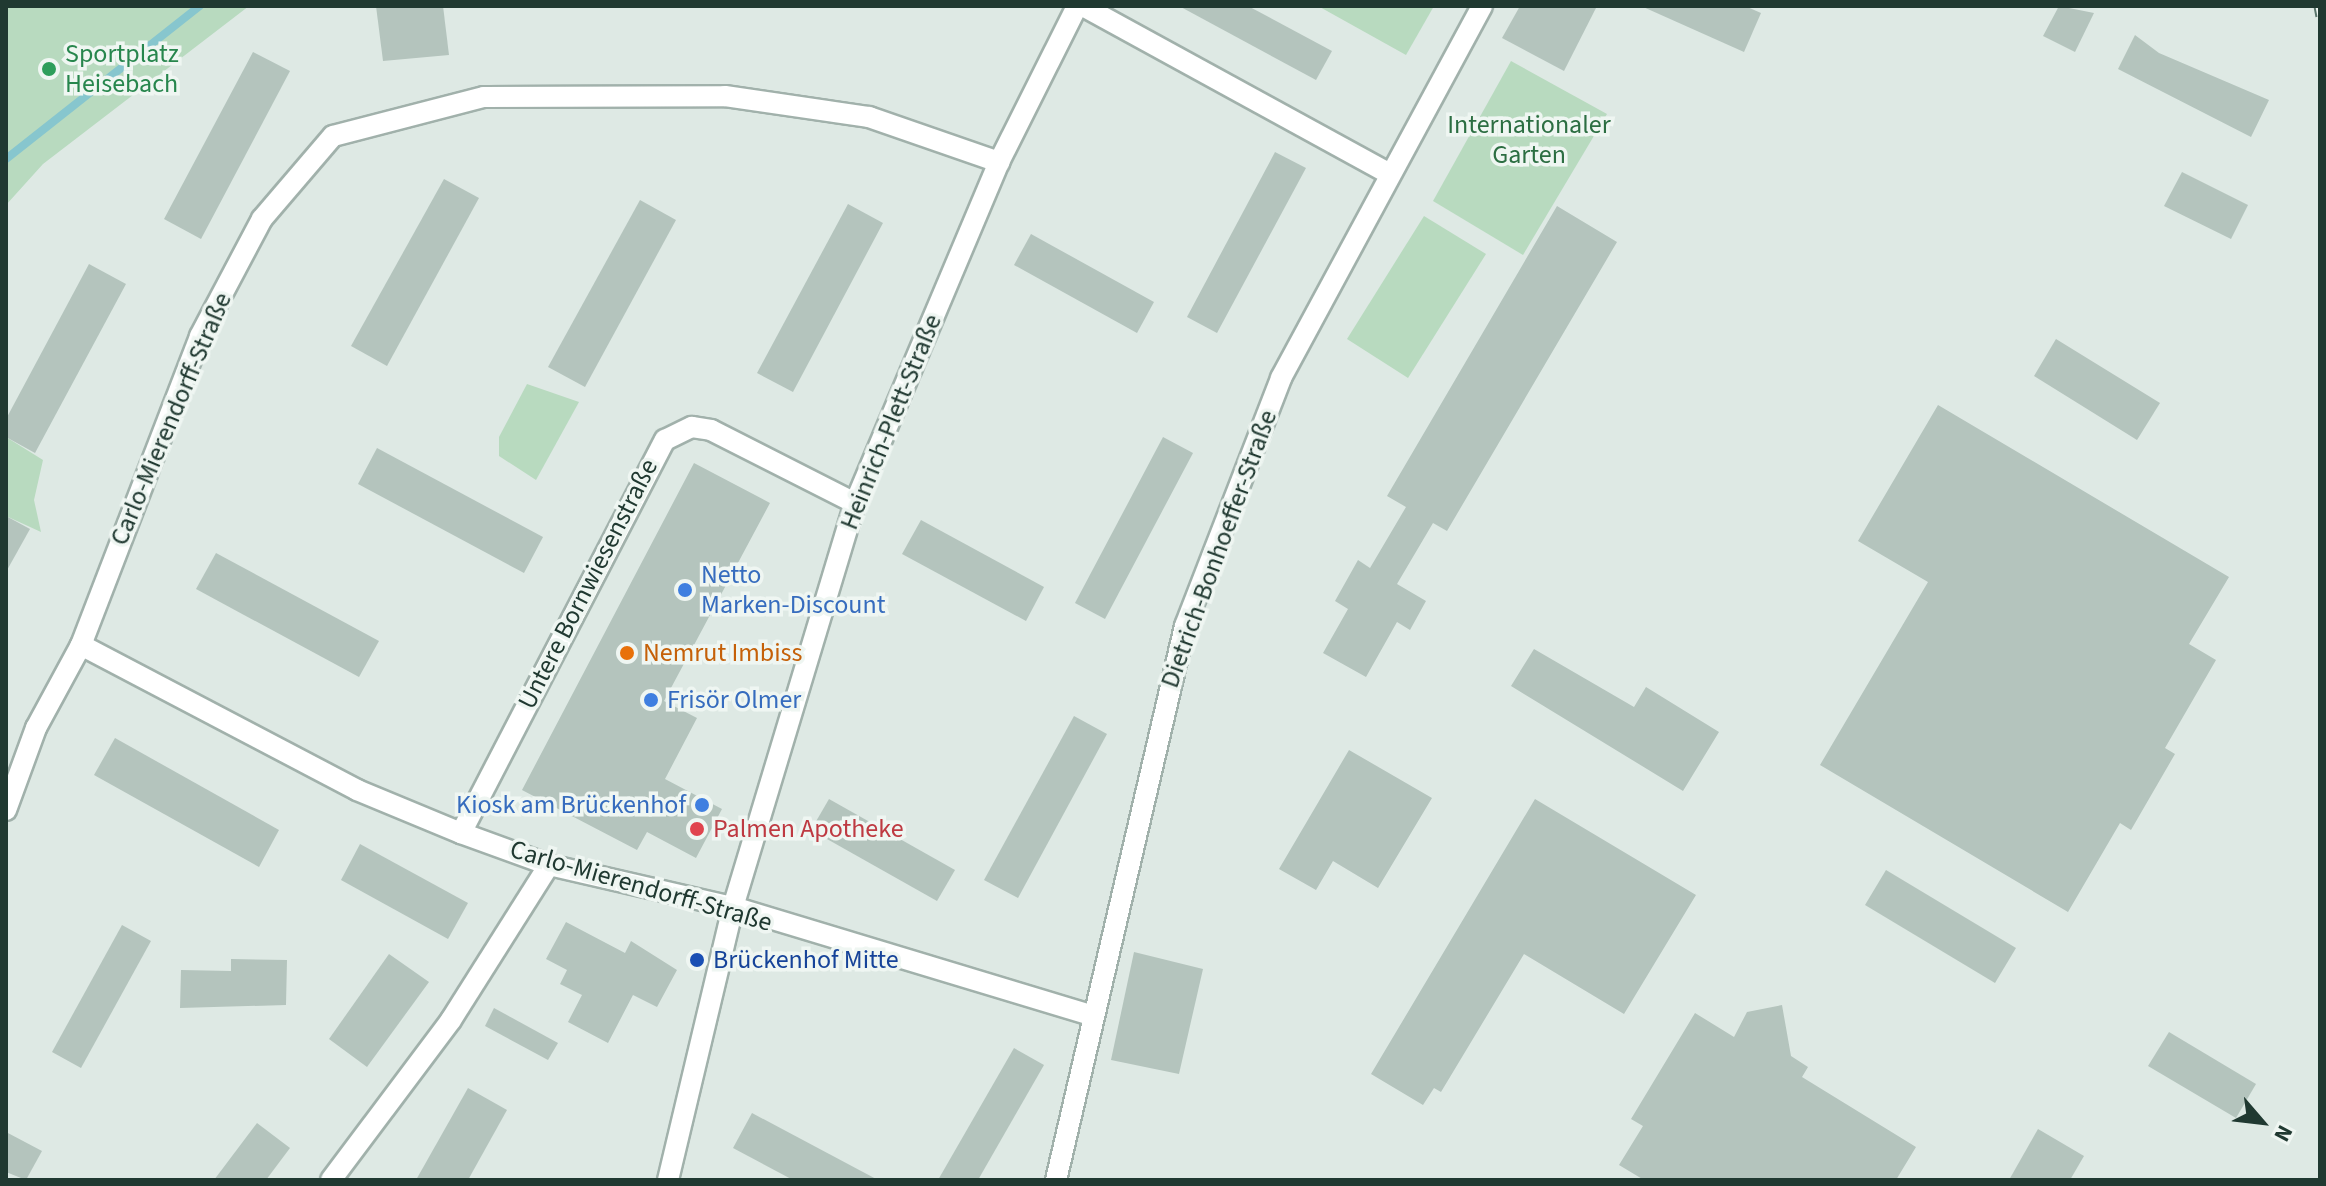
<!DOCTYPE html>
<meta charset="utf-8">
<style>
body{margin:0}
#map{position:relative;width:2326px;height:1186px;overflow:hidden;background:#dee9e4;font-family:"Source Sans 3",sans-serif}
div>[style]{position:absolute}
.green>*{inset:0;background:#b8dabf}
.stream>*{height:8px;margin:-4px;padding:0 4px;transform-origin:4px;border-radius:4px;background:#87c6ce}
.building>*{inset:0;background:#b4c4bd}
.roads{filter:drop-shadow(2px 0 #a1b1ab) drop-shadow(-2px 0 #a1b1ab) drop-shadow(0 2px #a1b1ab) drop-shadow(0 -2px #a1b1ab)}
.minor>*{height:20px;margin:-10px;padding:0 10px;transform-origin:10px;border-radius:10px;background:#fff}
.rail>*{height:9px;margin-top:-4.5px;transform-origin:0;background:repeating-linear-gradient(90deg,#eff6f2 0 18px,#5a756c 0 36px);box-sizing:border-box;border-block:2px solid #5a756c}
.dots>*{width:22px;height:22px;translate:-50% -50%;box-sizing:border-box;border:4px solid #eff6f2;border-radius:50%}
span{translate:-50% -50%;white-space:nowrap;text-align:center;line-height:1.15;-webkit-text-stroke:7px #eff6f2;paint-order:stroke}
.leisure-label{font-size:26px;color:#27864d}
.left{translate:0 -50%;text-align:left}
.park-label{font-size:26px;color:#2c6e42}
.street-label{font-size:26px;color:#203931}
.shop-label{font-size:26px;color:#366cbe}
.right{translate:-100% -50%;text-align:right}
.food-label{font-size:26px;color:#c56008}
.health-label{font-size:26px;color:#be3a42}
.transit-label{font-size:26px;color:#164399}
.frame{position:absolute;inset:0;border:8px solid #203931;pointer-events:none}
.north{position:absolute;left:2222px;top:1082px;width:80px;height:80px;-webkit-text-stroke:6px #eff6f2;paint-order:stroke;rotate:118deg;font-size:22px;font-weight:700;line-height:32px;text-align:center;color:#203931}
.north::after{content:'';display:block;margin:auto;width:28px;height:36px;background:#203931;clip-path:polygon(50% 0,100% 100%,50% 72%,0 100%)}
</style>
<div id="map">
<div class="green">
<i style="clip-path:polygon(6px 6px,249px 6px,43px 164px,6px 205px)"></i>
<i style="clip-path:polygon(1318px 6px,1434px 6px,1406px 55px)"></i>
<i style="clip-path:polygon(1511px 61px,1607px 114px,1523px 255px,1433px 201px)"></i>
<i style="clip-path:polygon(1424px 216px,1486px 254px,1408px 378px,1347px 339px)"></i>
<i style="clip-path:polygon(527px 384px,579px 402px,536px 480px,499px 456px,499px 437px)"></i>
<i style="clip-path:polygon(6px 437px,43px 460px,34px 500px,41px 532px,6px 516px)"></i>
</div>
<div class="stream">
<i style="left:6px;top:159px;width:247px;rotate:-38.3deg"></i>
</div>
<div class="building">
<i style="clip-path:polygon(376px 6px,443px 6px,449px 55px,383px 61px)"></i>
<i style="clip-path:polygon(1179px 6px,1248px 6px,1332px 51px,1316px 80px)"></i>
<i style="clip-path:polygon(1520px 6px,1597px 6px,1564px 71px,1502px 38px)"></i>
<i style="clip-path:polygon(1641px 6px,1745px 6px,1761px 13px,1744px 52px)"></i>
<i style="clip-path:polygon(2059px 6px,2094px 13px,2075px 52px,2043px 36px)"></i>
<i style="clip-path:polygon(2135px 35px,2159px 53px,2269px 100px,2251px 137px,2118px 69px)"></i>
<i style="clip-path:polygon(253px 52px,290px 71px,201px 239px,164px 219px)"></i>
<i style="clip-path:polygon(1275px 152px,1306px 168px,1217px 333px,1187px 317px)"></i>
<i style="clip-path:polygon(2182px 172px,2248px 205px,2231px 239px,2164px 206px)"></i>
<i style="clip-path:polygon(444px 179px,479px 198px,387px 366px,351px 346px)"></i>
<i style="clip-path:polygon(640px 200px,676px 220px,585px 387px,548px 367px)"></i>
<i style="clip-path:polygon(848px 204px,883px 223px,793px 392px,757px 373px)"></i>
<i style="clip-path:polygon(1557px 206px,1617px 242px,1447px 531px,1433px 523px,1397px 584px,1426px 601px,1410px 630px,1397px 622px,1366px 677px,1323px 653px,1348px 609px,1335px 601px,1358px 560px,1370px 568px,1406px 507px,1387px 496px)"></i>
<i style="clip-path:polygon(1031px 234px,1154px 302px,1137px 333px,1014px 265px)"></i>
<i style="clip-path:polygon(89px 264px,126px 284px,35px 453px,6px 437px,6px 419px)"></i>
<i style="clip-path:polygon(2056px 339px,2160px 403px,2137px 440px,2034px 376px)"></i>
<i style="clip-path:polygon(1938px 405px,2229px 577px,2189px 644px,2216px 660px,2165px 748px,2175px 754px,2131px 830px,2120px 823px,2068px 912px,1820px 765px,1928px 582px,1858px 541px)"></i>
<i style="clip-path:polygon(1163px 437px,1193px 453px,1105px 619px,1075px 603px)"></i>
<i style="clip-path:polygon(377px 448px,543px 537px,524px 573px,358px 484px)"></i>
<i style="clip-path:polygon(694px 463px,770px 503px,664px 701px,697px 718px,665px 779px,722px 809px,696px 858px,647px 832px,637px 850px,522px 790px)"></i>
<i style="clip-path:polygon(6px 516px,30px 529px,6px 572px)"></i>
<i style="clip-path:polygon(921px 520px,1044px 587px,1026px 621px,902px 554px)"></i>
<i style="clip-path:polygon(216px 553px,379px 641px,359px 677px,196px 589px)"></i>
<i style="clip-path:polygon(1534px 649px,1634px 707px,1646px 687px,1719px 732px,1683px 791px,1511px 686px)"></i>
<i style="clip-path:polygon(1074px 716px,1107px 734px,1018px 898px,984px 880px)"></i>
<i style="clip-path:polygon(115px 738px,279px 830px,259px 867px,94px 775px)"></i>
<i style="clip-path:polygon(1349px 750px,1432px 798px,1378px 888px,1333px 861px,1316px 890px,1279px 869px)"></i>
<i style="clip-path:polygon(829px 799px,955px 870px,937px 901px,811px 830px)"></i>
<i style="clip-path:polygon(1535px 799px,1696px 895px,1624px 1014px,1524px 954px,1441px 1092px,1434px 1088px,1423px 1105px,1371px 1074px)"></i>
<i style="clip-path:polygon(360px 844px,468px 903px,448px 939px,341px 880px)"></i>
<i style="clip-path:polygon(1886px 870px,2016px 948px,1995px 983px,1865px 905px)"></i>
<i style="clip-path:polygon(566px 922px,625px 953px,631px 941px,677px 970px,657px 1007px,633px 995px,608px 1043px,568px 1022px,582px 995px,560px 984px,567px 970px,546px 959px)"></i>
<i style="clip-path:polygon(122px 925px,151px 941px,81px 1068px,52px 1052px)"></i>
<i style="clip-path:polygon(1134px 952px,1203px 969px,1179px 1074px,1111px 1060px)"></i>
<i style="clip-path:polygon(389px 954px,429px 982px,367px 1067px,329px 1039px)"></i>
<i style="clip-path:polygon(231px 959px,287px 960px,286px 1005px,180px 1008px,181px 970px,231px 971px)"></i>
<i style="clip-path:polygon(1782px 1005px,1791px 1056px,1808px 1067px,1802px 1077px,1916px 1147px,1896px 1180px,1644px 1180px,1619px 1165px,1643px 1126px,1631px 1119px,1695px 1013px,1734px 1037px,1747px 1012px)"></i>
<i style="clip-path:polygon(494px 1008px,558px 1043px,548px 1060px,485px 1026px)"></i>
<i style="clip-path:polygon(2169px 1032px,2256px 1084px,2236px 1118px,2148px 1066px)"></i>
<i style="clip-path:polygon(1014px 1048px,1044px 1065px,978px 1180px,938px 1180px)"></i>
<i style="clip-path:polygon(468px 1088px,507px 1110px,468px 1180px,416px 1180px)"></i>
<i style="clip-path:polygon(752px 1113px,878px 1180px,793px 1180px,733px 1148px)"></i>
<i style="clip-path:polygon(257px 1123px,290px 1148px,266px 1180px,214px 1180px)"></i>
<i style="clip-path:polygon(2038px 1129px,2084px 1156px,2070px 1180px,2009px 1180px)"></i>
<i style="clip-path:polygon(6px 1132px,42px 1151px,26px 1180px,6px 1172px)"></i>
</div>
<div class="roads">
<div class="minor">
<i style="left:1083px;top:6px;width:350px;rotate:28.7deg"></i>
<i style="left:81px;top:645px;width:312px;rotate:27.7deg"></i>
<i style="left:357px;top:790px;width:113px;rotate:22.5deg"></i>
<i style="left:461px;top:833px;width:94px;rotate:20deg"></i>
<i style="left:549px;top:865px;width:189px;rotate:12.9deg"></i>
<i style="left:733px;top:907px;width:373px;rotate:16.8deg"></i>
<i style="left:6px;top:810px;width:87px;rotate:-69.9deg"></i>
<i style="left:36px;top:728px;width:94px;rotate:-61.5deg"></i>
<i style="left:81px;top:645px;width:331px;rotate:-68.9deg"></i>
<i style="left:200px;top:336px;width:132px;rotate:-62.1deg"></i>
<i style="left:262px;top:219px;width:109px;rotate:-49.5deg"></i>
<i style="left:333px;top:136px;width:156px;rotate:-14.5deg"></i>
<i style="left:484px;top:97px;width:241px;rotate:-0.2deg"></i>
<i style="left:725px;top:96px;width:146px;rotate:8.3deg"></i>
<i style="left:869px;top:117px;width:138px;rotate:19.1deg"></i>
<i style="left:461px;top:833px;width:443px;rotate:-62.6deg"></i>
<i style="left:665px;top:440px;width:30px;rotate:-26deg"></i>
<i style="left:692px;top:427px;width:19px;rotate:9deg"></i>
<i style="left:711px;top:430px;width:161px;rotate:26.9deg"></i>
<i style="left:331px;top:1180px;width:200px;rotate:-53.1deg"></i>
<i style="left:451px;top:1020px;width:183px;rotate:-57.7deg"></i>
<i style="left:668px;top:1180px;width:281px;rotate:-76.6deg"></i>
<i style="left:733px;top:907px;width:422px;rotate:-73.2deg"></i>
<i style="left:855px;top:503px;width:370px;rotate:-67.1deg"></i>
<i style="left:999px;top:162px;width:174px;rotate:-63.4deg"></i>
<i style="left:1056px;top:1180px;width:569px;rotate:-76.89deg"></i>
<i style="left:1185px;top:626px;width:266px;rotate:-68.8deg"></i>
<i style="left:1281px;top:378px;width:423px;rotate:-61.6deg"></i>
</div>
</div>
<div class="rail">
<i style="left:2318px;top:6px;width:10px;rotate:79deg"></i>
</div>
<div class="dots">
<i style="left:49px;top:69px;background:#2e9e5b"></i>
<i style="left:685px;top:590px;background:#3f7fe0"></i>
<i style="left:627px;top:653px;background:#e8710a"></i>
<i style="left:651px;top:700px;background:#3f7fe0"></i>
<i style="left:702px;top:805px;background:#3f7fe0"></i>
<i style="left:697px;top:829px;background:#e0444e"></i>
<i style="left:697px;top:960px;background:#1a4fb4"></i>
</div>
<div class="leisure-label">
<span class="left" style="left:65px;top:69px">Sportplatz<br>Heisebach</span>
</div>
<div class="park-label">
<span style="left:1529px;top:140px">Internationaler<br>Garten</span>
</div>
<div class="street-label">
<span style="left:171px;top:419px;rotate:-67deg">Carlo-Mierendorff-Straße</span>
<span style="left:891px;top:422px;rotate:-68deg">Heinrich-Plett-Straße</span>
<span style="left:1219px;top:549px;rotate:-70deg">Dietrich-Bonhoeffer-Straße</span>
<span style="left:588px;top:584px;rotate:-63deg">Untere Bornwiesenstraße</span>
<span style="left:641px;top:886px;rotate:16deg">Carlo-Mierendorff-Straße</span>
</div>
<div class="shop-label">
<span class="left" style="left:701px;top:590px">Netto<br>Marken-Discount</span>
<span class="left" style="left:667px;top:700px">Frisör Olmer</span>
<span class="right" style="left:686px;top:805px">Kiosk am Brückenhof</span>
</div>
<div class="food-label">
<span class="left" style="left:643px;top:653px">Nemrut Imbiss</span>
</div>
<div class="health-label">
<span class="left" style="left:713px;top:829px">Palmen Apotheke</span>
</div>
<div class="transit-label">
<span class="left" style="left:713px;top:960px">Brückenhof Mitte</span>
</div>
<div class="frame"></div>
<div class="north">N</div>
</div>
